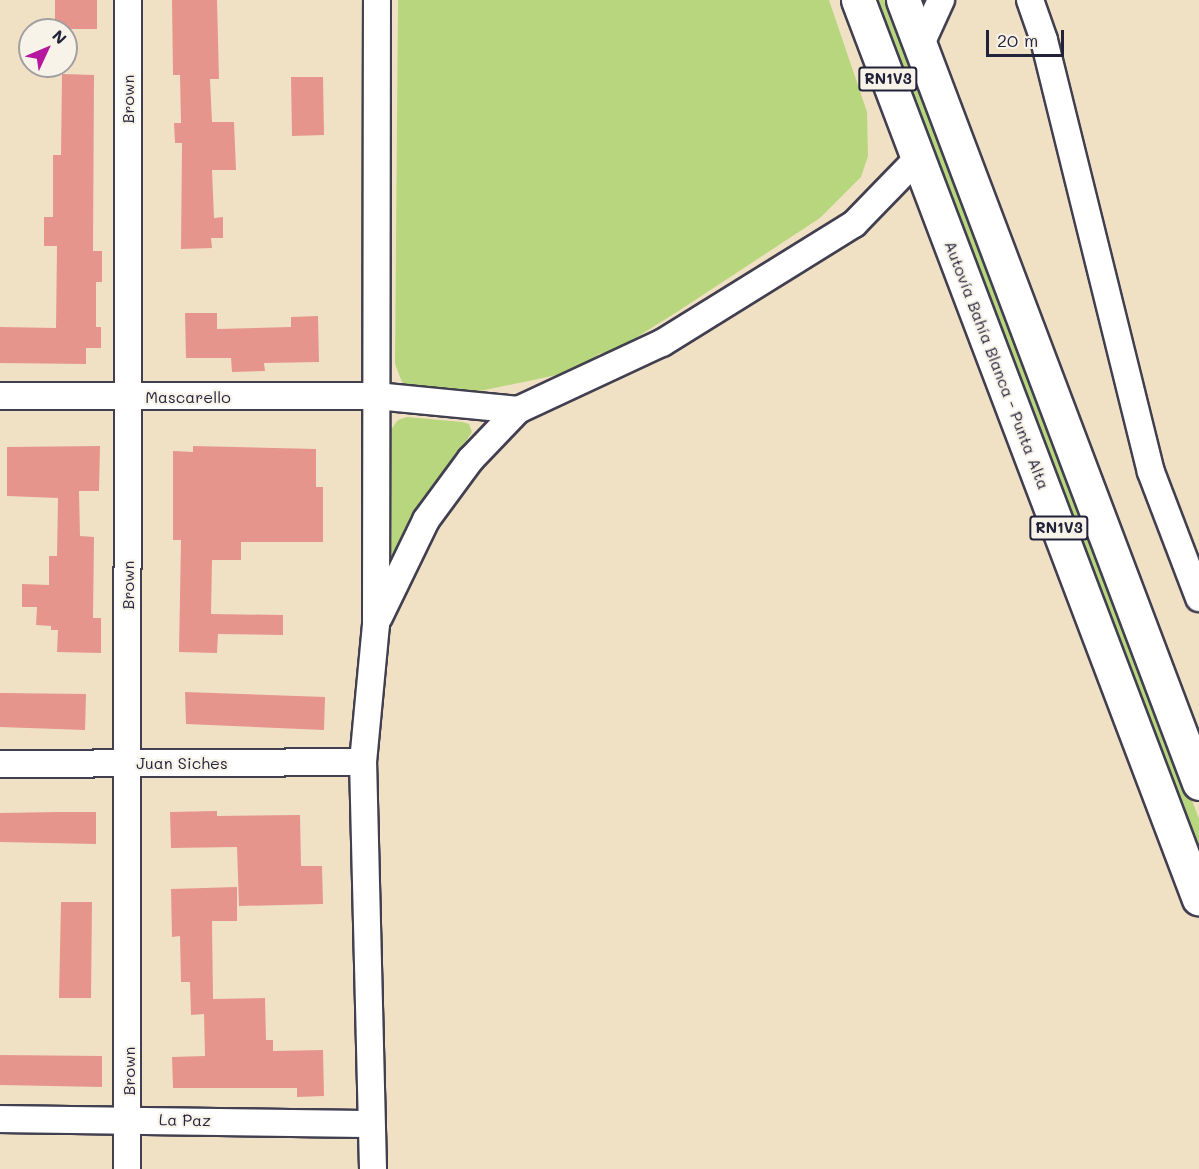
<!DOCTYPE html>
<meta charset="utf-8">
<style>
body{margin:0}
#map{position:relative;width:1199px;height:1169px;overflow:hidden;background:#f1e1c4;font-family:Mali,sans-serif}
div>[style]{position:absolute}
.green>*{inset:0;background:#b7d67d}
.building>*{inset:0;background:#e6958c}
.roads{filter:drop-shadow(2px 0 #413f50) drop-shadow(-2px 0 #413f50) drop-shadow(0 2px #413f50) drop-shadow(0 -2px #413f50)}
.street>*{height:26px;margin:-13px;padding:0 13px;transform-origin:13px;border-radius:13px;background:#fff}
.primary>*{height:33px;margin:-16.5px;padding:0 16.5px;transform-origin:16.5px;border-radius:16.5px;background:#fff}
span{translate:-50% -50%;white-space:nowrap;text-align:center;line-height:1.15;-webkit-text-stroke:4.5px #f7f3e8;paint-order:stroke}
.shield-label span{padding:2px 4px;background:#f7f3e8;border:2px solid;border-radius:4px;-webkit-text-stroke-width:0}
.shield-label{font-size:15px;color:#22223b;font-weight:700}
.street-label{font-size:16px;color:#22223b}
.north{position:absolute;left:18px;top:18px;width:60px;height:60px;box-sizing:border-box;background:#f7f3e8;border:2px solid #a29fa3;border-radius:50%;rotate:46deg;font-size:16px;font-weight:700;line-height:24px;text-align:center;color:#22223b}
.north::after{content:'';display:block;margin:auto;width:21px;height:27px;background:#b5179e;clip-path:polygon(50% 0,100% 100%,50% 72%,0 100%)}
.scale{position:absolute;left:986px;top:30px;width:78px;height:27px;box-sizing:border-box;border:3px solid #22223b;border-top:0;padding-left:8px;font-size:18px;line-height:21px;white-space:nowrap;color:#22223b;-webkit-text-stroke:4px #f7f3e8;paint-order:stroke}
</style>
<div id="map">
<div class="green">
<i style="clip-path:polygon(398px 0,829px 0,867px 112px,868px 156px,861px 177px,820px 218px,680px 310px,618px 349px,599px 354px,576px 371px,475px 392px,412px 388px,402px 382px,395px 364px)"></i>
<i style="clip-path:polygon(873px 0,890px 0,1199px 819px,1199px 857px)"></i>
<i style="clip-path:polygon(407px 417px,462px 422px,469px 424px,472px 432px,427px 499px,390px 565px,390px 431px,398px 420px)"></i>
</div>
<div class="building">
<i style="clip-path:polygon(55px 0,97px 0,97px 29px,55px 29px)"></i>
<i style="clip-path:polygon(172px 0,217px 0,219px 79px,210px 79px,212px 122px,234px 122px,236px 170px,212px 170px,214px 218px,223px 217px,223px 238px,211px 238px,212px 248px,181px 249px,182px 143px,175px 143px,174px 123px,181px 123px,180px 75px,173px 75px)"></i>
<i style="clip-path:polygon(62px 74px,94px 75px,93px 251px,102px 251px,102px 282px,96px 282px,96px 327px,101px 327px,101px 348px,86px 348px,86px 364px,0 363px,0 327px,56px 328px,57px 246px,44px 246px,44px 217px,53px 217px,53px 155px,61px 155px)"></i>
<i style="clip-path:polygon(291px 77px,323px 77px,324px 135px,292px 136px)"></i>
<i style="clip-path:polygon(185px 313px,217px 313px,217px 329px,291px 327px,291px 317px,318px 316px,319px 362px,264px 363px,265px 371px,232px 372px,231px 358px,186px 358px)"></i>
<i style="clip-path:polygon(100px 446px,99px 491px,79px 491px,80px 536px,94px 537px,93px 618px,101px 618px,101px 653px,57px 652px,58px 630px,51px 630px,51px 626px,36px 625px,37px 607px,22px 607px,22px 584px,49px 585px,49px 556px,57px 556px,58px 498px,7px 496px,7px 447px)"></i>
<i style="clip-path:polygon(193px 446px,316px 449px,316px 487px,323px 487px,323px 542px,241px 542px,241px 560px,212px 560px,211px 614px,283px 615px,283px 635px,218px 634px,217px 653px,179px 652px,181px 540px,173px 540px,173px 451px,193px 452px)"></i>
<i style="clip-path:polygon(185px 692px,325px 697px,324px 730px,186px 724px)"></i>
<i style="clip-path:polygon(0 693px,86px 694px,85px 730px,0 727px)"></i>
<i style="clip-path:polygon(217px 811px,217px 816px,300px 815px,301px 866px,322px 866px,323px 904px,239px 906px,237px 847px,171px 848px,170px 812px)"></i>
<i style="clip-path:polygon(58px 812px,96px 812px,96px 844px,0 842px,0 813px)"></i>
<i style="clip-path:polygon(237px 887px,237px 921px,212px 921px,213px 999px,265px 998px,266px 1040px,273px 1040px,273px 1051px,323px 1050px,324px 1096px,297px 1097px,297px 1088px,173px 1088px,172px 1057px,205px 1056px,204px 1014px,191px 1015px,190px 982px,181px 982px,180px 936px,172px 937px,171px 889px)"></i>
<i style="clip-path:polygon(61px 902px,92px 902px,91px 998px,59px 998px)"></i>
<i style="clip-path:polygon(0 1055px,102px 1056px,102px 1087px,0 1085px)"></i>
</div>
<div class="roads">
<div class="street">
<i style="left:1030px;top:0;width:42px;rotate:70.7deg"></i>
<i style="left:1044px;top:40px;width:445px;rotate:76.1deg"></i>
<i style="left:1151px;top:472px;width:135px;rotate:69.1deg"></i>
<i style="left:920px;top:46px;width:51px;rotate:-65.5deg"></i>
<i style="left:0;top:396px;width:376px"></i>
<i style="left:376px;top:396px;width:143px;rotate:5.6deg"></i>
<i style="left:518px;top:410px;width:159px;rotate:-25deg"></i>
<i style="left:662px;top:343px;width:226px;rotate:-31.8deg"></i>
<i style="left:854px;top:224px;width:92px;rotate:-45.9deg"></i>
<i style="left:379px;top:617px;width:108px;rotate:-64.1deg"></i>
<i style="left:426px;top:520px;width:76px;rotate:-53.6deg"></i>
<i style="left:471px;top:459px;width:68px;rotate:-46.2deg"></i>
<i style="left:0;top:764px;width:363px;rotate:-0.3deg"></i>
<i style="left:0;top:1119px;width:370px;rotate:0.8deg"></i>
<i style="left:127px;top:1169px;width:1169px;rotate:-89.95deg"></i>
<i style="left:373px;top:1169px;width:407px;rotate:-91.4deg"></i>
<i style="left:363px;top:762px;width:139px;rotate:-84.6deg"></i>
<i style="left:376px;top:624px;width:624px;rotate:-89.91deg"></i>
</div>
<div class="primary">
<i style="left:858px;top:0;width:961px;rotate:69.23deg"></i>
<i style="left:903px;top:0;width:837px;rotate:69.29deg"></i>
</div>
</div>
<div class="shield-label">
<span style="left:888px;top:79px">RN1V3</span>
<span style="left:1059px;top:528px">RN1V3</span>
</div>
<div class="street-label">
<span style="left:128px;top:99px;rotate:-90deg">Brown</span>
<span style="left:997px;top:365px;rotate:69deg">Autovía Bahía Blanca - Punta Alta</span>
<span style="left:188px;top:397px">Mascarello</span>
<span style="left:128px;top:585px;rotate:-90deg">Brown</span>
<span style="left:182px;top:763px">Juan Siches</span>
<span style="left:129px;top:1071px;rotate:-90deg">Brown</span>
<span style="left:185px;top:1120px;rotate:1deg">La Paz</span>
</div>
<div class="north">N</div>
<div class="scale">20 m</div>
</div>
